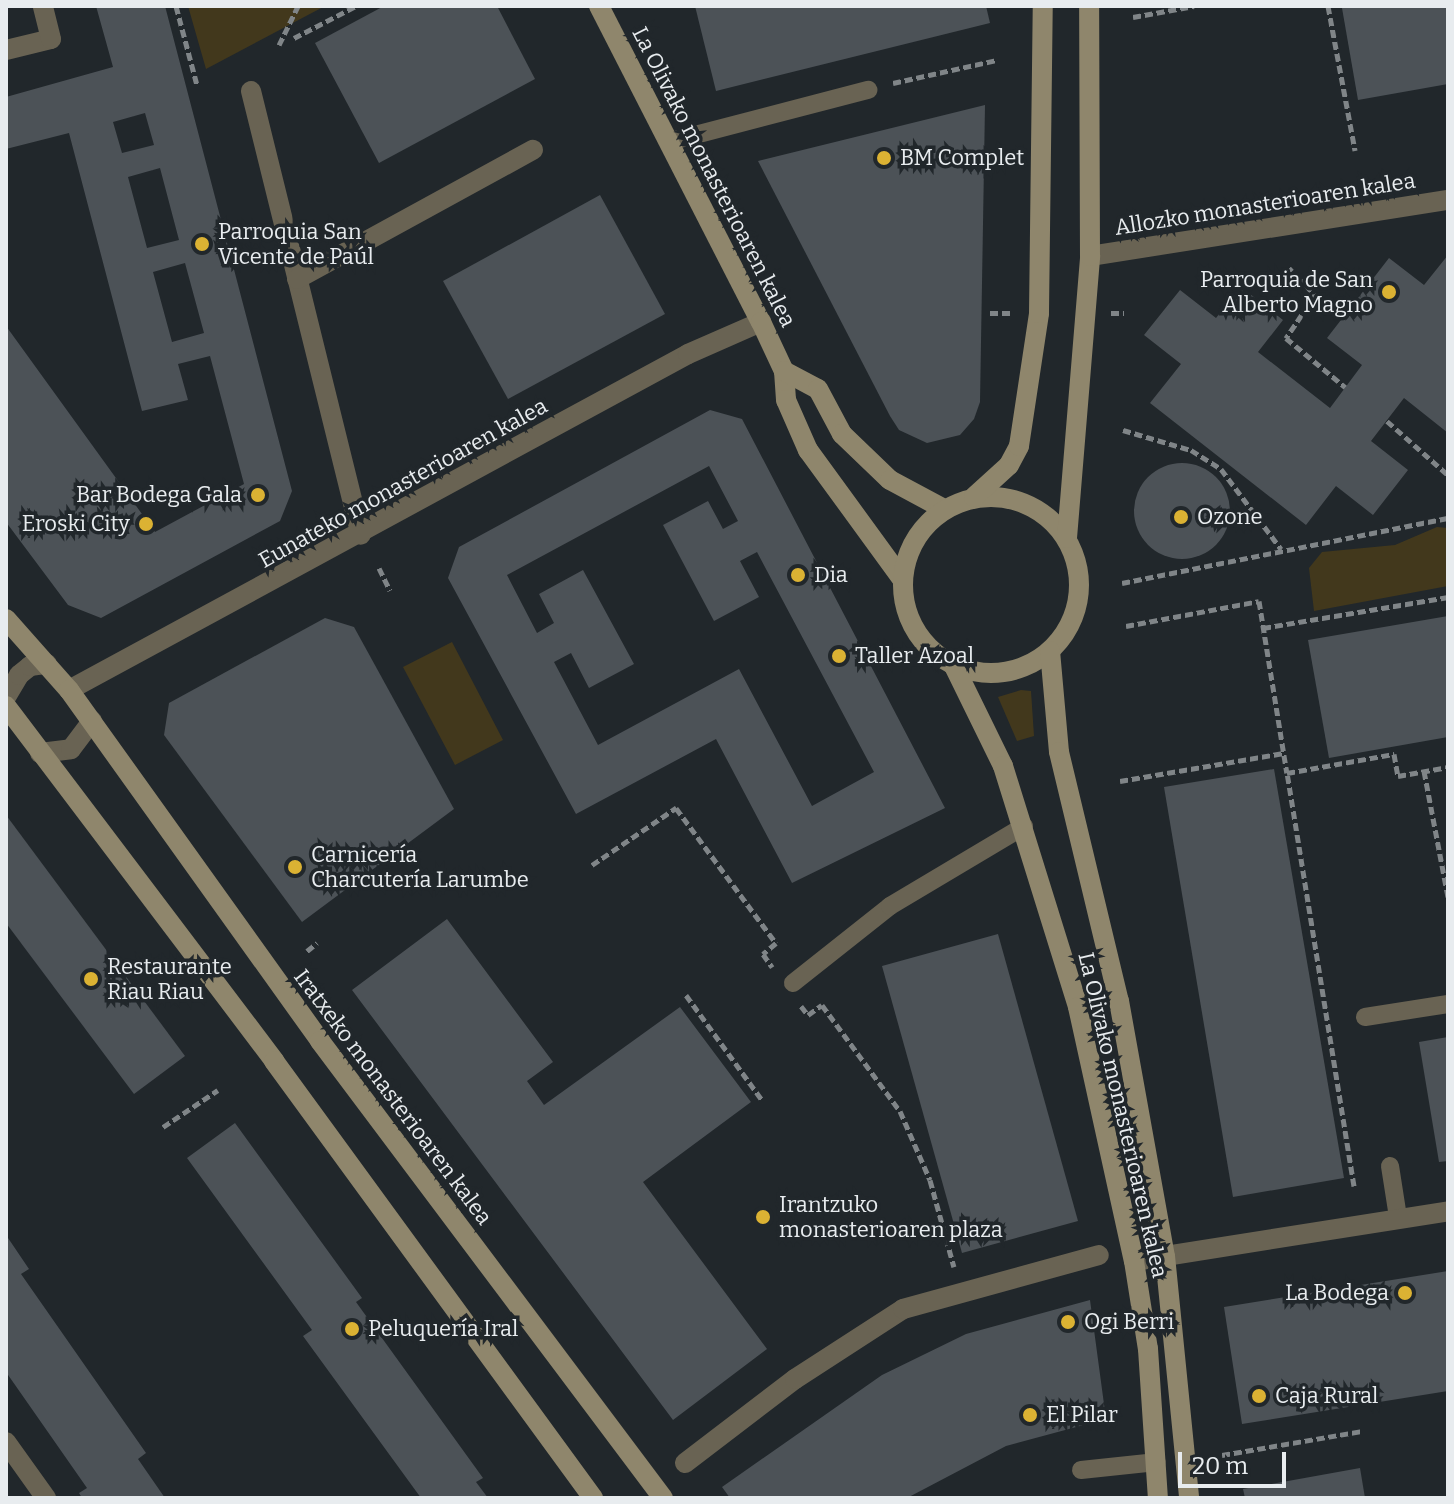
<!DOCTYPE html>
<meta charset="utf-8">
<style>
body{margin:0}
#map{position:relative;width:1454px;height:1504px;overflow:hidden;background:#21272b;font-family:Bitter,serif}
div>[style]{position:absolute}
.green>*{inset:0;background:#42381c}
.building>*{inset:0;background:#4c5257}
.round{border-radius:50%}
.path>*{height:5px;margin-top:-2.5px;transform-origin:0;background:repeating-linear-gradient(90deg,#808588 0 8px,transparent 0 12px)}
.lane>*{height:18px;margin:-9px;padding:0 9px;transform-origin:9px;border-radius:9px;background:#696353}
.street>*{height:20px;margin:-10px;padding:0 10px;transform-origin:10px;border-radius:10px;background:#696353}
.secondary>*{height:20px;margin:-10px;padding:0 10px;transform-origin:10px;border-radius:10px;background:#8f866c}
.secondary>.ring{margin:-10px;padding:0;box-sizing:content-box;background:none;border:20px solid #8f866c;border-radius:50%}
.dots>*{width:22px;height:22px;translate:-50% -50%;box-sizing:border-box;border:4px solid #21272b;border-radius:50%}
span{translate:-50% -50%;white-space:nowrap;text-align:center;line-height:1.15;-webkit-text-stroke:7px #21272b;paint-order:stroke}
.poi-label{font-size:22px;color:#e8ecef}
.left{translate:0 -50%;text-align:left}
.right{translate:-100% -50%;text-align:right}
.street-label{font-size:22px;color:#e8ecef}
.frame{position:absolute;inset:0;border:8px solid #e8ecef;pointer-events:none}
.scale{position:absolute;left:1178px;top:1452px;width:108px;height:36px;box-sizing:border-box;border:4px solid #e8ecef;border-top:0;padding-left:10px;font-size:24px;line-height:28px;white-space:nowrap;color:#e8ecef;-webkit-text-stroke:6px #21272b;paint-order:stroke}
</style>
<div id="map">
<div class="green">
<i style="clip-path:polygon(188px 6px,325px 6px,206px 69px)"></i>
<i style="clip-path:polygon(1437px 527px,1448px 528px,1448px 586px,1314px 611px,1309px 568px,1322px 552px,1395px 545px)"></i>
<i style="clip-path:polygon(452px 642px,503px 740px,455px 765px,403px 667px)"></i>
<i style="clip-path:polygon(1021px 690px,1031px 691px,1034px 736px,1017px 741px,998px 697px)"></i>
</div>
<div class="building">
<i style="clip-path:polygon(evenodd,96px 6px,165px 6px,292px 491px,280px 521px,101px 618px,68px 605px,6px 522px,6px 326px,155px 532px,244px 484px,210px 356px,178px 364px,188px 400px,142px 411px,69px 133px,6px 149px,6px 97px,113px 67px,96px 6px,145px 113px,154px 145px,122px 153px,113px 122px,145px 113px,96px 6px,160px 168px,179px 240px,147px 248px,128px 177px,160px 168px,96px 6px,185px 263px,204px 333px,172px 342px,153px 272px,185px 263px)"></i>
<i style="clip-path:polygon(384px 6px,497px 6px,535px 79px,379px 163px,315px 43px)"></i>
<i style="clip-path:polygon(695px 6px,986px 6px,990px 23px,716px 91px)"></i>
<i style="clip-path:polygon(1355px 6px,1448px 6px,1448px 84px,1358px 100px,1342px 8px)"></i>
<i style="clip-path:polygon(985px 105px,980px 402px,974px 419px,960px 435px,927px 443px,899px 430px,890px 416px,758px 161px)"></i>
<i style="clip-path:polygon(600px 195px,665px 314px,508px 399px,443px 281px)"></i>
<i style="clip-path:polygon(1448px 255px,1448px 433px,1404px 398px,1371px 441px,1408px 470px,1373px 515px,1336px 486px,1306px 525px,1150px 403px,1181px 364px,1144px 335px,1180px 290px,1216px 318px,1241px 287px,1283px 320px,1258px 352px,1330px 408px,1362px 365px,1327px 338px,1389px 258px,1424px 285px)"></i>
<i style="clip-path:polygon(evenodd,710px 410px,742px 419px,945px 808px,792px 883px,716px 739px,576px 814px,448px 578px,459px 547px,710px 410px,709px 466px,738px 521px,723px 529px,708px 501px,663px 525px,714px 621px,759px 597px,740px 561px,757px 552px,874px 772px,812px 806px,739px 669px,598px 745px,554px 662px,571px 653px,589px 688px,634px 664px,583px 570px,539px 594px,554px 623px,537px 633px,507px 575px,709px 466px)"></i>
<i class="round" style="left:1134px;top:463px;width:96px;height:96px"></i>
<i style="clip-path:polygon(1448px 616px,1448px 737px,1329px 758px,1308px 640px)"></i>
<i style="clip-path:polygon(325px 618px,354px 627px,454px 809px,302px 922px,164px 735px,169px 703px)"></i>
<i style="clip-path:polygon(1274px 769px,1344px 1178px,1233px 1197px,1164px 787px)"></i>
<i style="clip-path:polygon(6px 815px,185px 1056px,134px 1094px,6px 923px)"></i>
<i style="clip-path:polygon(447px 919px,553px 1062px,527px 1081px,544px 1105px,680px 1007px,751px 1102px,643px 1182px,767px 1349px,673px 1420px,352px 990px)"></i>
<i style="clip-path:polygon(998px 934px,1078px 1221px,962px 1253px,882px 966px)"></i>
<i style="clip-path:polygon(1448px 1037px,1448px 1161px,1439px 1162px,1419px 1042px)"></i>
<i style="clip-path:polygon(235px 1123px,362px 1298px,356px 1302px,483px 1478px,476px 1482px,488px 1498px,421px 1498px,303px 1336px,312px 1330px,187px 1158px)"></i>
<i style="clip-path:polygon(6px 1235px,29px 1269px,21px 1274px,146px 1453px,138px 1459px,165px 1498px,82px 1498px,79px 1493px,87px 1488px,6px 1372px)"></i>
<i style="clip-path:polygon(1448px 1271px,1448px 1391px,1242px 1424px,1224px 1307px)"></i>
<i style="clip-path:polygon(1090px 1300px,1106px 1419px,1006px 1446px,907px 1498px,730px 1498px,722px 1487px,882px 1375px,966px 1334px)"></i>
<i style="clip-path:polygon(1360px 1468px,1365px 1498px,1245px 1498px,1243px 1489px)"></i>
</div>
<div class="path">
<i style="left:176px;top:6px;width:82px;rotate:75.1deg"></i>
<i style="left:1328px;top:6px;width:147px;rotate:79.4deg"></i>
<i style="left:1133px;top:17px;width:62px;rotate:-10.2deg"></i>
<i style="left:294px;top:38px;width:70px;rotate:-27.3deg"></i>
<i style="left:279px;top:45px;width:43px;rotate:-64deg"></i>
<i style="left:893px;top:83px;width:107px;rotate:-12.5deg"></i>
<i style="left:1289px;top:268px;width:37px;rotate:46deg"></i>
<i style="left:1315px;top:295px;width:52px;rotate:124deg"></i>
<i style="left:1286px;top:338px;width:77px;rotate:39.7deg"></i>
<i style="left:990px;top:313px;width:23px"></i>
<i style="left:1111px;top:313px;width:13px"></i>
<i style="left:1387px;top:421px;width:81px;rotate:41.5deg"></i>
<i style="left:1123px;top:430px;width:71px;rotate:16.4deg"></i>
<i style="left:1191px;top:450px;width:36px;rotate:32deg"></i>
<i style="left:1221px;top:469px;width:100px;rotate:53.1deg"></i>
<i style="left:379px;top:568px;width:25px;rotate:64deg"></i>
<i style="left:1122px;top:583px;width:332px;rotate:-11.3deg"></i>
<i style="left:1126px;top:626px;width:135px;rotate:-10.6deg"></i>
<i style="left:1259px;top:601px;width:174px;rotate:80.8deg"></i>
<i style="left:1263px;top:628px;width:188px;rotate:-9.5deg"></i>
<i style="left:1424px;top:771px;width:128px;rotate:79.2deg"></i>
<i style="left:1120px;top:781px;width:166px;rotate:-9.7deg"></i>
<i style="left:592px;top:865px;width:102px;rotate:-34.2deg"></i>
<i style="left:676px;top:808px;width:168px;rotate:53.5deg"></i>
<i style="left:776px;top:943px;width:17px;rotate:140deg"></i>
<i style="left:763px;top:954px;width:16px;rotate:55deg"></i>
<i style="left:307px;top:951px;width:13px;rotate:-39deg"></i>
<i style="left:686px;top:995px;width:130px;rotate:54.1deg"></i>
<i style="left:801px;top:1006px;width:11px;rotate:52deg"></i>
<i style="left:808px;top:1015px;width:17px;rotate:-36deg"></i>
<i style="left:822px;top:1005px;width:132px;rotate:53.7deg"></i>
<i style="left:900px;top:1111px;width:75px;rotate:66.5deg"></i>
<i style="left:930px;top:1180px;width:90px;rotate:74.6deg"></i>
<i style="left:163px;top:1127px;width:66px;rotate:-33.9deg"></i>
<i style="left:1354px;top:1186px;width:418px;rotate:-99.2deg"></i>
<i style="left:1287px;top:773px;width:109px;rotate:-10.1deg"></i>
<i style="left:1394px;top:754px;width:22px;rotate:80deg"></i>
<i style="left:1398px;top:776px;width:51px;rotate:-10.2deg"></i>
<i style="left:1222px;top:1455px;width:143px;rotate:-9.7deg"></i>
</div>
<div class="lane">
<i style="left:672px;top:141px;width:203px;rotate:-14.6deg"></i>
<i style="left:793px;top:983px;width:124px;rotate:-38.4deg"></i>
<i style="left:890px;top:906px;width:156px;rotate:-30.8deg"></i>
<i style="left:1365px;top:1017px;width:84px;rotate:-8.9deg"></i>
<i style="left:1390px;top:1166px;width:52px;rotate:81.1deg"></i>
<i style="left:1081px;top:1470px;width:76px;rotate:-6deg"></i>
</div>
<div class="street">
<i style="left:6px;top:50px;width:46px;rotate:-13.7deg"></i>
<i style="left:51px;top:39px;width:34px;rotate:-104deg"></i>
<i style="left:251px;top:91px;width:457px;rotate:76.1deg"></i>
<i style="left:1090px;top:256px;width:362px;rotate:-8.9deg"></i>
<i style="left:297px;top:279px;width:269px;rotate:-28.7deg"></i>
<i style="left:69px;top:690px;width:704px;rotate:-28.49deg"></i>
<i style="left:688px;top:354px;width:80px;rotate:-23.7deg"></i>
<i style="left:6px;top:697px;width:26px;rotate:-59deg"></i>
<i style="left:19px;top:675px;width:14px;rotate:-39deg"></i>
<i style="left:30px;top:666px;width:17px;rotate:-7deg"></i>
<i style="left:40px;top:753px;width:31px;rotate:-7deg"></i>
<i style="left:71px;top:749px;width:35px;rotate:-53deg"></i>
<i style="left:1134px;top:1261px;width:318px;rotate:-9deg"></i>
<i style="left:6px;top:1442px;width:69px;rotate:54.5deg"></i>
<i style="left:685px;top:1463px;width:138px;rotate:-37.4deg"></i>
<i style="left:795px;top:1379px;width:129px;rotate:-32.9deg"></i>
<i style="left:903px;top:1309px;width:203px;rotate:-15.4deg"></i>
</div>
<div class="secondary">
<i style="left:599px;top:6px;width:355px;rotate:62.9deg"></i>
<i style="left:761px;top:322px;width:54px;rotate:64.9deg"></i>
<i style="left:784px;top:371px;width:29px;rotate:86deg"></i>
<i style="left:786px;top:400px;width:55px;rotate:66.3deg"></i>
<i style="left:808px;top:450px;width:160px;rotate:53.9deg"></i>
<i style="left:784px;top:371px;width:38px;rotate:28deg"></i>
<i style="left:818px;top:389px;width:51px;rotate:61.9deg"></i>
<i style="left:842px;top:434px;width:66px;rotate:43.8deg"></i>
<i style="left:890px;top:480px;width:61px;rotate:28.2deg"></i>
<i class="ring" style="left:903px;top:497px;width:156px;height:156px"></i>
<i style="left:974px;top:497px;width:47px;rotate:-42.4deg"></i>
<i style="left:1009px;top:465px;width:21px;rotate:-62deg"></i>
<i style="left:1019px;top:446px;width:134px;rotate:-81.4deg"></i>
<i style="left:1039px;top:313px;width:307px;rotate:-89.3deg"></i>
<i style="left:1067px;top:538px;width:283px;rotate:-85.3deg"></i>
<i style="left:1090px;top:256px;width:250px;rotate:-90.2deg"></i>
<i style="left:6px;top:619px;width:95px;rotate:48.4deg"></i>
<i style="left:69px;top:690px;width:432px;rotate:54.4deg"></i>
<i style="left:320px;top:1041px;width:571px;rotate:53.11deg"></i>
<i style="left:1050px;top:651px;width:101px;rotate:84.9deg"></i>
<i style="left:1059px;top:752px;width:256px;rotate:76.5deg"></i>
<i style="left:1119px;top:1001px;width:259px;rotate:79.8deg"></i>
<i style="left:1165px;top:1256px;width:243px;rotate:84.3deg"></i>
<i style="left:954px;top:666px;width:111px;rotate:63.9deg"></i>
<i style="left:1003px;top:766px;width:252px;rotate:72.7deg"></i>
<i style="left:1078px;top:1007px;width:260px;rotate:77.6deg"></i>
<i style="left:1134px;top:1261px;width:89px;rotate:81deg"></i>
<i style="left:1148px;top:1349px;width:149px;rotate:86.2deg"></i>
<i style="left:6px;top:706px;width:445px;rotate:52.9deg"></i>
<i style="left:274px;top:1061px;width:541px;rotate:53.87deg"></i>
</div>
<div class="dots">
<i style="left:884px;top:158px;background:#dbb233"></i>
<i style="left:202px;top:244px;background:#dbb233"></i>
<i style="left:1389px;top:292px;background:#dbb233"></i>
<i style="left:258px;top:495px;background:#dbb233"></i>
<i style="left:1181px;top:517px;background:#dbb233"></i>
<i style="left:146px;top:524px;background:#dbb233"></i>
<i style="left:798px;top:575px;background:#dbb233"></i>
<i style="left:839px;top:656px;background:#dbb233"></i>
<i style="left:295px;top:867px;background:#dbb233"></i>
<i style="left:91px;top:979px;background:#dbb233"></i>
<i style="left:763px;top:1217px;background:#dbb233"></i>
<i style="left:1405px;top:1293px;background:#dbb233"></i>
<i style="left:1068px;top:1322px;background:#dbb233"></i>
<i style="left:352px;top:1329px;background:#dbb233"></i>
<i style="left:1259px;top:1396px;background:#dbb233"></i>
<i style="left:1030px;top:1415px;background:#dbb233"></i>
</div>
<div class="poi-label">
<span class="left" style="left:900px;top:158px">BM Complet</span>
<span class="left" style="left:218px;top:244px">Parroquia San<br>Vicente de Paúl</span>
<span class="right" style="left:1373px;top:292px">Parroquia de San<br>Alberto Magno</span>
<span class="right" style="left:242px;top:495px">Bar Bodega Gala</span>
<span class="left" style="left:1197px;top:517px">Ozone</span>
<span class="right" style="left:130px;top:524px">Eroski City</span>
<span class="left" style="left:814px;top:575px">Dia</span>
<span class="left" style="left:855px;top:656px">Taller Azoal</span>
<span class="left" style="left:311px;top:867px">Carnicería<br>Charcutería Larumbe</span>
<span class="left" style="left:107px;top:979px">Restaurante<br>Riau Riau</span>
<span class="left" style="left:779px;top:1217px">Irantzuko<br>monasterioaren plaza</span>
<span class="right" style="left:1389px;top:1293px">La Bodega</span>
<span class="left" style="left:1084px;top:1322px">Ogi Berri</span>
<span class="left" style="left:368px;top:1329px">Peluquería Iral</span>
<span class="left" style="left:1275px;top:1396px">Caja Rural</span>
<span class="left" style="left:1046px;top:1415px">El Pilar</span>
</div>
<div class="street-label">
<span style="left:714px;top:177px;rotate:63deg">La Olivako monasterioaren kalea</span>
<span style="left:1265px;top:204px;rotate:-9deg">Allozko monasterioaren kalea</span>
<span style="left:403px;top:483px;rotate:-29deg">Eunateko monasterioaren kalea</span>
<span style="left:393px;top:1097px;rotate:53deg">Iratxeko monasterioaren kalea</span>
<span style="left:1123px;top:1115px;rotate:77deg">La Olivako monasterioaren kalea</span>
</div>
<div class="frame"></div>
<div class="scale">20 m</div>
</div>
